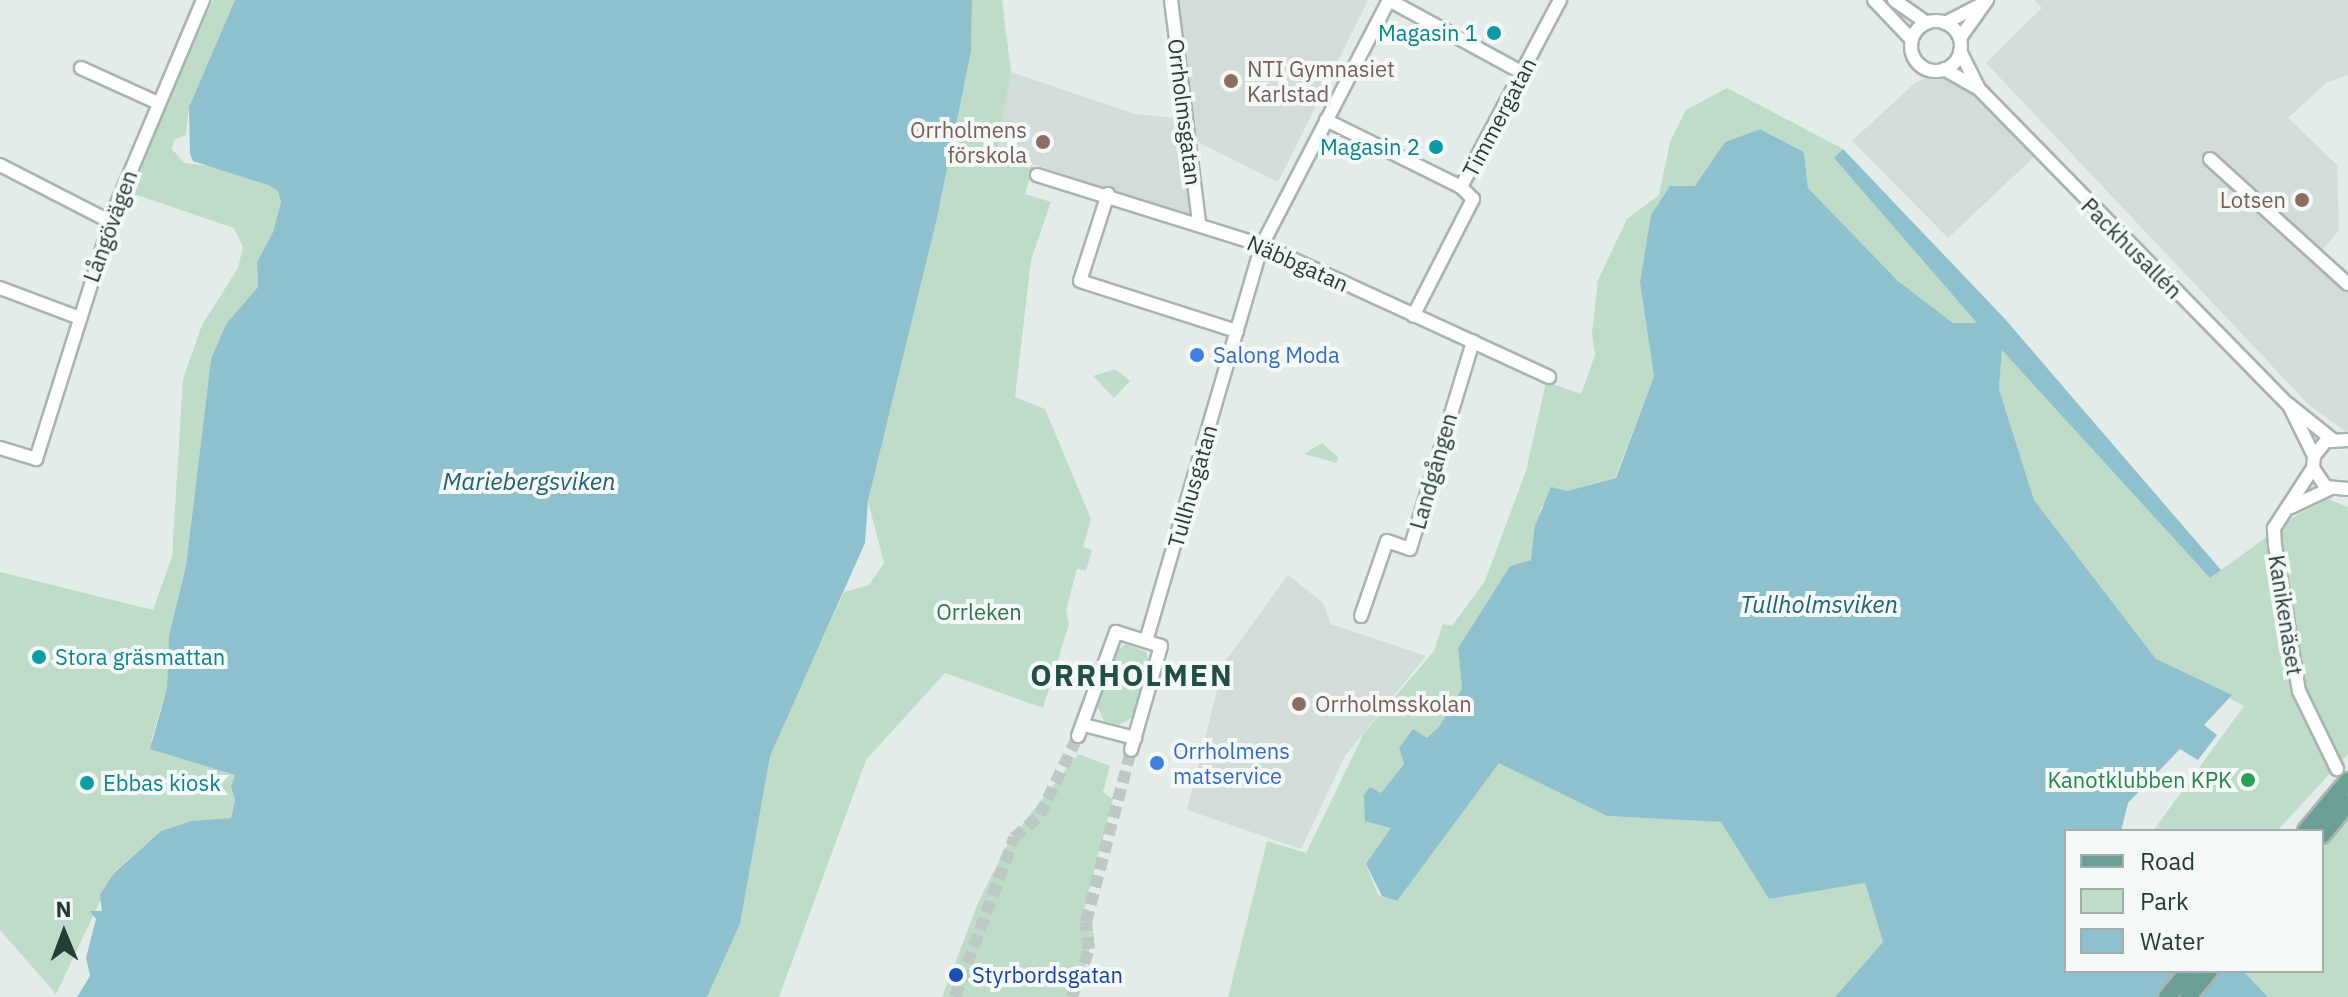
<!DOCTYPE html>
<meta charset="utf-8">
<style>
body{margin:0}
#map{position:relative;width:2348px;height:997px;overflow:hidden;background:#e4ece9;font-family:"IBM Plex Sans",sans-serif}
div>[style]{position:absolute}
.built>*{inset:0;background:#d2dcd8}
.green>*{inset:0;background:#bedcc8}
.water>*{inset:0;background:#8fc0ce}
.minor-tunnel>*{height:12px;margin-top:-6px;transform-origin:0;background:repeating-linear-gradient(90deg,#bec9c6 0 12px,transparent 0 18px)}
.roads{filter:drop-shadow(2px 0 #a7b4b0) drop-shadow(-2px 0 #a7b4b0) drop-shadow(0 2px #a7b4b0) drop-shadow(0 -2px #a7b4b0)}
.minor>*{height:12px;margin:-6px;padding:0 6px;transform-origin:6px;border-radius:6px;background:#fff}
.minor>.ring{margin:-6px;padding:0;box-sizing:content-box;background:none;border:12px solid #fff;border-radius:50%}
.major>*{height:16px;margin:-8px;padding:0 8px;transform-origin:8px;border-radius:8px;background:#6b9f95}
.dots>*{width:22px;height:22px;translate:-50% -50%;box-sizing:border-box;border:4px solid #f4f9f7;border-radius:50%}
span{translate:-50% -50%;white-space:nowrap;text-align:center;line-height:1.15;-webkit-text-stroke:8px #f4f9f7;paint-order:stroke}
.culture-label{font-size:22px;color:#0d838f}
.right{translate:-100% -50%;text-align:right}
.left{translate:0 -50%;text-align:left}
.education-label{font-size:22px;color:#785e54}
.street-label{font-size:22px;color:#243d38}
.shop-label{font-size:22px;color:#366cbe}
.park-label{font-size:22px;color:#31714d}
.leisure-label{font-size:22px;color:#27864d}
.transit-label{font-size:22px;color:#164399}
.water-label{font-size:24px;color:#226275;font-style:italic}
.district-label{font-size:30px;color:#214e46;font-weight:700;letter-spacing:2px}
.legend{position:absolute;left:2064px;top:829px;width:260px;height:144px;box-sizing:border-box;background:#f4f9f7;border:2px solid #a1aeab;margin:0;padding:10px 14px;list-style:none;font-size:24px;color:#243d38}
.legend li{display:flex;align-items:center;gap:16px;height:40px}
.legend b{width:40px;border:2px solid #a1aeab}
.north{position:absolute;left:24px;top:893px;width:80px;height:80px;-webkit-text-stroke:6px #f4f9f7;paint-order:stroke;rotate:359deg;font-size:22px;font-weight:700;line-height:32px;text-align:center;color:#243d38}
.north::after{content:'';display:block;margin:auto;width:28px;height:36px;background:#243d38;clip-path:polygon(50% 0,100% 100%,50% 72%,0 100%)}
</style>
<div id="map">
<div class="built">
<i style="clip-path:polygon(1176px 0,1368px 0,1278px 182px,1198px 142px)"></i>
<i style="clip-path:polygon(2034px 0,2348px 0,2348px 75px,2326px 83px,2288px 118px,2337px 165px,2339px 230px,2320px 253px,2348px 277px,2348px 433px,2310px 406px,1986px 63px,2042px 8px)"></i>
<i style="clip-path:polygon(1011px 72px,1135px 114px,1184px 119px,1196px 219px,997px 152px)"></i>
<i style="clip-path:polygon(1931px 76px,1951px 79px,1977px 92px,2036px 155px,1948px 238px,1852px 141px,1915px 83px)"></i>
<i style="clip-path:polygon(1288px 575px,1323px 603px,1331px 624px,1426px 656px,1345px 756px,1301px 849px,1187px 810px,1224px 663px)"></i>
</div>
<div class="green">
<i style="clip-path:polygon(213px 0,235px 0,189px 107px,186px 135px,174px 140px,172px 149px,184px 163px,228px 168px,268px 185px,278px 191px,281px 202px,273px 232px,257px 262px,258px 287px,226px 324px,211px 359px,186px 566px,169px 635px,167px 688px,151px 741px,235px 775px,231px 788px,235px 801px,231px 818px,191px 821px,161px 831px,114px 872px,56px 994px,0 930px,0 572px,153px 610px,172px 557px,183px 379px,202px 325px,238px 268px,243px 247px,234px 228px,128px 192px)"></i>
<i style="clip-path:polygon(972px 0,1002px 0,1011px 72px,997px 152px,1033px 166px,1025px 194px,1051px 202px,1031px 260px,1015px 397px,1045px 409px,1091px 519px,1083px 547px,1092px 550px,1086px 571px,1077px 569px,1066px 610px,1069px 624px,1043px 708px,945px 673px,866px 760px,779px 997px,707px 997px,740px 924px,769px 756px,844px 592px,869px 585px,884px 563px,868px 501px,937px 218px,971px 52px)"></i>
<i style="clip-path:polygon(1727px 88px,1843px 149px,1835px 159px,1978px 324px,1953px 323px,1898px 281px,1808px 188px,1804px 152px,1760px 129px,1725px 142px,1640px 283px,1654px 376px,1615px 478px,1567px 491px,1541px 507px,1531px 560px,1510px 566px,1458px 648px,1462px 688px,1439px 727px,1427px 739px,1412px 730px,1399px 748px,1404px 764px,1381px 793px,1392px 827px,1366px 865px,1378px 895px,1397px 901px,1498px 762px,1607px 816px,1722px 822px,1769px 899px,1865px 883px,1883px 942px,1835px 997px,1228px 997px,1267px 841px,1306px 853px,1364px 733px,1434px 651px,1443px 624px,1452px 626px,1485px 581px,1526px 471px,1546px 382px,1581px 394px,1595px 355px,1592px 333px,1598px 280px,1627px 219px,1659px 195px,1670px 142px,1686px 110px)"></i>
<i style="clip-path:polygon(2002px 349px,2210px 578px,2297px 515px,2328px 499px,2348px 507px,2348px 754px,2277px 831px,2153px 831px,2244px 706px,2156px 659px,2034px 500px,1999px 389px)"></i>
<i style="clip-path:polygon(1115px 369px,1130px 381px,1114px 398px,1093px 376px)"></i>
<i style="clip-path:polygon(1322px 443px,1338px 457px,1337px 463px,1304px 454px)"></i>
<i style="clip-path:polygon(1126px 644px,1146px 652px,1150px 665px,1133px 717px,1119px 725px,1104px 721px,1097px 705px,1114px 652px)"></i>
<i style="clip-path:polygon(1078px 754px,1110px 766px,1103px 792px,1113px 799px,1084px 909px,1094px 934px,1077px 997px,942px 997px,978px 903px,1009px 841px)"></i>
<i style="clip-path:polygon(2348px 818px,2348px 997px,2268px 997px,2243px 971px,2322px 971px,2322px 849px)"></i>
</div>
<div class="water">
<i style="clip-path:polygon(235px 0,972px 0,971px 52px,937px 218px,868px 501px,865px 543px,770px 756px,740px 924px,707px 997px,77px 997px,90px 976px,86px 958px,96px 919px,90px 911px,102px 911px,100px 895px,114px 873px,161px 831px,191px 821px,231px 818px,235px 801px,231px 787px,235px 775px,150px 749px,167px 688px,169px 635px,186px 566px,211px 359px,226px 324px,258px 287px,257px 262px,273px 232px,281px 202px,278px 191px,268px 185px,193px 161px,190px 154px,189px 107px)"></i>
<i style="clip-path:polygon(1760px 129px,1804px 152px,1808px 188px,1898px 281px,1953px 323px,1977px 323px,1834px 158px,1843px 149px,2005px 319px,2221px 570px,2210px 578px,2002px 350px,1999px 389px,2034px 500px,2156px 659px,2232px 695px,2204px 725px,2217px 735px,2198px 760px,2180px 749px,2128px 803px,2121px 831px,2066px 831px,2066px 971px,2243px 971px,2268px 997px,1835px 997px,1883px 942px,1865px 883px,1769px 899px,1721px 822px,1607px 816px,1499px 763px,1397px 901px,1382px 896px,1366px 864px,1391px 828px,1365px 821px,1364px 795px,1370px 787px,1381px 793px,1404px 764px,1399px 748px,1413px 729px,1427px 738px,1439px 727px,1462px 688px,1458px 648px,1510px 566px,1531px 560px,1535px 526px,1551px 487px,1567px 491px,1616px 478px,1654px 376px,1640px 283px,1651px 215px,1670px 186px,1695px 186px,1725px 142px)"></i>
</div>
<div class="minor-tunnel">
<i style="left:955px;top:997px;width:170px;rotate:-69.6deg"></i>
<i style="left:1014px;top:838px;width:35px;rotate:-41deg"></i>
<i style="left:1040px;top:815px;width:88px;rotate:-64.3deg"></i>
<i style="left:1072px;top:997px;width:51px;rotate:-70.5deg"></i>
<i style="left:1089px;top:949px;width:27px;rotate:-96deg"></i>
<i style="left:1086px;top:922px;width:178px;rotate:-75.3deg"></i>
</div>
<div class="roads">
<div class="minor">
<i style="left:1171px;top:0;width:225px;rotate:82.8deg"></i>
<i style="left:1389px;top:0;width:153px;rotate:28.6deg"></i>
<i style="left:1874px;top:0;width:55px;rotate:46.5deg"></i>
<i style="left:1894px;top:0;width:40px;rotate:34.9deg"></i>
<i class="ring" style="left:1911px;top:21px;width:38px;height:38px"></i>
<i style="left:1945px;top:23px;width:44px;rotate:-27.1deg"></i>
<i style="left:1960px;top:38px;width:47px;rotate:-54.6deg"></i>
<i style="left:1960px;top:51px;width:42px;rotate:63.4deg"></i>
<i style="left:81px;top:68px;width:85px;rotate:24.4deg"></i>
<i style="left:1944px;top:69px;width:40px;rotate:29.7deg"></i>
<i style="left:1979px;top:89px;width:441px;rotate:45.6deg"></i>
<i style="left:2288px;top:404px;width:58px;rotate:38.7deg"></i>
<i style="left:1326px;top:120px;width:151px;rotate:26.4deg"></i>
<i style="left:1461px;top:187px;width:17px;rotate:45deg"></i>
<i style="left:1473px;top:199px;width:131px;rotate:117.1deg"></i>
<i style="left:2210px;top:159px;width:186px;rotate:42.2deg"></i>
<i style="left:0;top:165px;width:125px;rotate:27.2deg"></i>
<i style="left:1037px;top:175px;width:236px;rotate:17.3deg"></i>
<i style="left:1262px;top:245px;width:316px;rotate:24.7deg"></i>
<i style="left:1461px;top:187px;width:212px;rotate:-62.1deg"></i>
<i style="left:1108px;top:194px;width:91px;rotate:107.8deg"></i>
<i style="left:1080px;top:281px;width:165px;rotate:17.7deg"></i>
<i style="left:0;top:288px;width:82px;rotate:20.6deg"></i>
<i style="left:2290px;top:407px;width:55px;rotate:63.9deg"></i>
<i style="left:2348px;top:440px;width:22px;rotate:177deg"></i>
<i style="left:2326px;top:441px;width:19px;rotate:129deg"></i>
<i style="left:2314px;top:456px;width:12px;rotate:95deg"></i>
<i style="left:2313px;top:468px;width:23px;rotate:56deg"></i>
<i style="left:2326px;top:487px;width:22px;rotate:5deg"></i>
<i style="left:0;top:448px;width:38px;rotate:17deg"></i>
<i style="left:36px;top:459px;width:265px;rotate:-72.5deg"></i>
<i style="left:116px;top:206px;width:224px;rotate:-67.1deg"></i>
<i style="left:2313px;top:468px;width:72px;rotate:123deg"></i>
<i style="left:2274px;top:528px;width:17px;rotate:87deg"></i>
<i style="left:2275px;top:545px;width:148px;rotate:80.7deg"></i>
<i style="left:2299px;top:691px;width:87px;rotate:64deg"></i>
<i style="left:2291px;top:507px;width:42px;rotate:-25.3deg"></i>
<i style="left:1361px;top:616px;width:79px;rotate:-70.9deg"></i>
<i style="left:1387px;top:541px;width:24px;rotate:19deg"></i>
<i style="left:1410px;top:549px;width:217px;rotate:-73.1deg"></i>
<i style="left:1146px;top:641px;width:413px;rotate:-73.7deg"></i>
<i style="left:1262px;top:245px;width:276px;rotate:-62.6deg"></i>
<i style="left:1084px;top:725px;width:53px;rotate:14.3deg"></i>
<i style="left:1078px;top:736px;width:111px;rotate:-69.9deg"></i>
<i style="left:1116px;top:632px;width:47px;rotate:17.3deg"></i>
<i style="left:1161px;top:646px;width:108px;rotate:106.1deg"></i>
</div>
<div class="major">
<i style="left:2306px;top:831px;width:65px;rotate:-50deg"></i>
<i style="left:2322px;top:835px;width:41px;rotate:-50.9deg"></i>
<i style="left:2167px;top:997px;width:34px;rotate:-50deg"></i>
<i style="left:2188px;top:997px;width:33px;rotate:-51deg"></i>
</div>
</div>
<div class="dots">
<i style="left:1494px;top:33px;background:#0f9aa8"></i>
<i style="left:1231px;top:81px;background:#8d6e63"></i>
<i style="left:1043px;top:142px;background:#8d6e63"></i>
<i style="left:1436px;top:147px;background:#0f9aa8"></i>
<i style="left:2302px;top:200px;background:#8d6e63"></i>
<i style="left:1197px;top:355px;background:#3f7fe0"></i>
<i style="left:39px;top:657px;background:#0f9aa8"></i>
<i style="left:1299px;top:704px;background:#8d6e63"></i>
<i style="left:1157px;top:763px;background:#3f7fe0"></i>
<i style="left:2248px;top:780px;background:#2e9e5b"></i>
<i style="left:87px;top:783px;background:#0f9aa8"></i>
<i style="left:956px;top:975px;background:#1a4fb4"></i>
</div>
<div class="culture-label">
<span class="right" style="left:1478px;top:33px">Magasin 1</span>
<span class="right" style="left:1420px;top:147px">Magasin 2</span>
<span class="left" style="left:55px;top:657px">Stora gräsmattan</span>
<span class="left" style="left:103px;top:783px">Ebbas kiosk</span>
</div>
<div class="education-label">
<span class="left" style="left:1247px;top:81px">NTI Gymnasiet<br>Karlstad</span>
<span class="right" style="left:1027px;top:142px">Orrholmens<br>förskola</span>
<span class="right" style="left:2286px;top:200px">Lotsen</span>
<span class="left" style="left:1315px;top:704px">Orrholmsskolan</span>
</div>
<div class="street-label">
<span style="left:1185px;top:112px;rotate:83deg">Orrholmsgatan</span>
<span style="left:1499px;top:117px;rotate:-62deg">Timmergatan</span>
<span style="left:110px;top:226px;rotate:-70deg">Långövägen</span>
<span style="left:2132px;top:248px;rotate:45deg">Packhusallén</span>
<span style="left:1298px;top:263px;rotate:24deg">Näbbgatan</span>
<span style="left:1433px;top:471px;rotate:-74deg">Landgången</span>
<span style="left:1192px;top:486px;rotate:-74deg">Tullhusgatan</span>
<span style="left:2286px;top:615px;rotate:81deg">Kanikenäset</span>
</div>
<div class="shop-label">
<span class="left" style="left:1213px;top:355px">Salong Moda</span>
<span class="left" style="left:1173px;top:763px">Orrholmens<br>matservice</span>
</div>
<div class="park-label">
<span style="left:979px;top:612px">Orrleken</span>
</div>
<div class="leisure-label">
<span class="right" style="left:2232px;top:780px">Kanotklubben KPK</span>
</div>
<div class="transit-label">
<span class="left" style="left:972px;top:975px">Styrbordsgatan</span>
</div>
<div class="water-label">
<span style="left:529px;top:482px">Mariebergsviken</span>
<span style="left:1819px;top:605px">Tullholmsviken</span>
</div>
<div class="district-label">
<span style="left:1132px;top:675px">ORRHOLMEN</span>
</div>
<ul class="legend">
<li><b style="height:10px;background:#6b9f95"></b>Road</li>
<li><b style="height:22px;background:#bedcc8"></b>Park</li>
<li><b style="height:22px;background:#8fc0ce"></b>Water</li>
</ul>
<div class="north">N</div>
</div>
